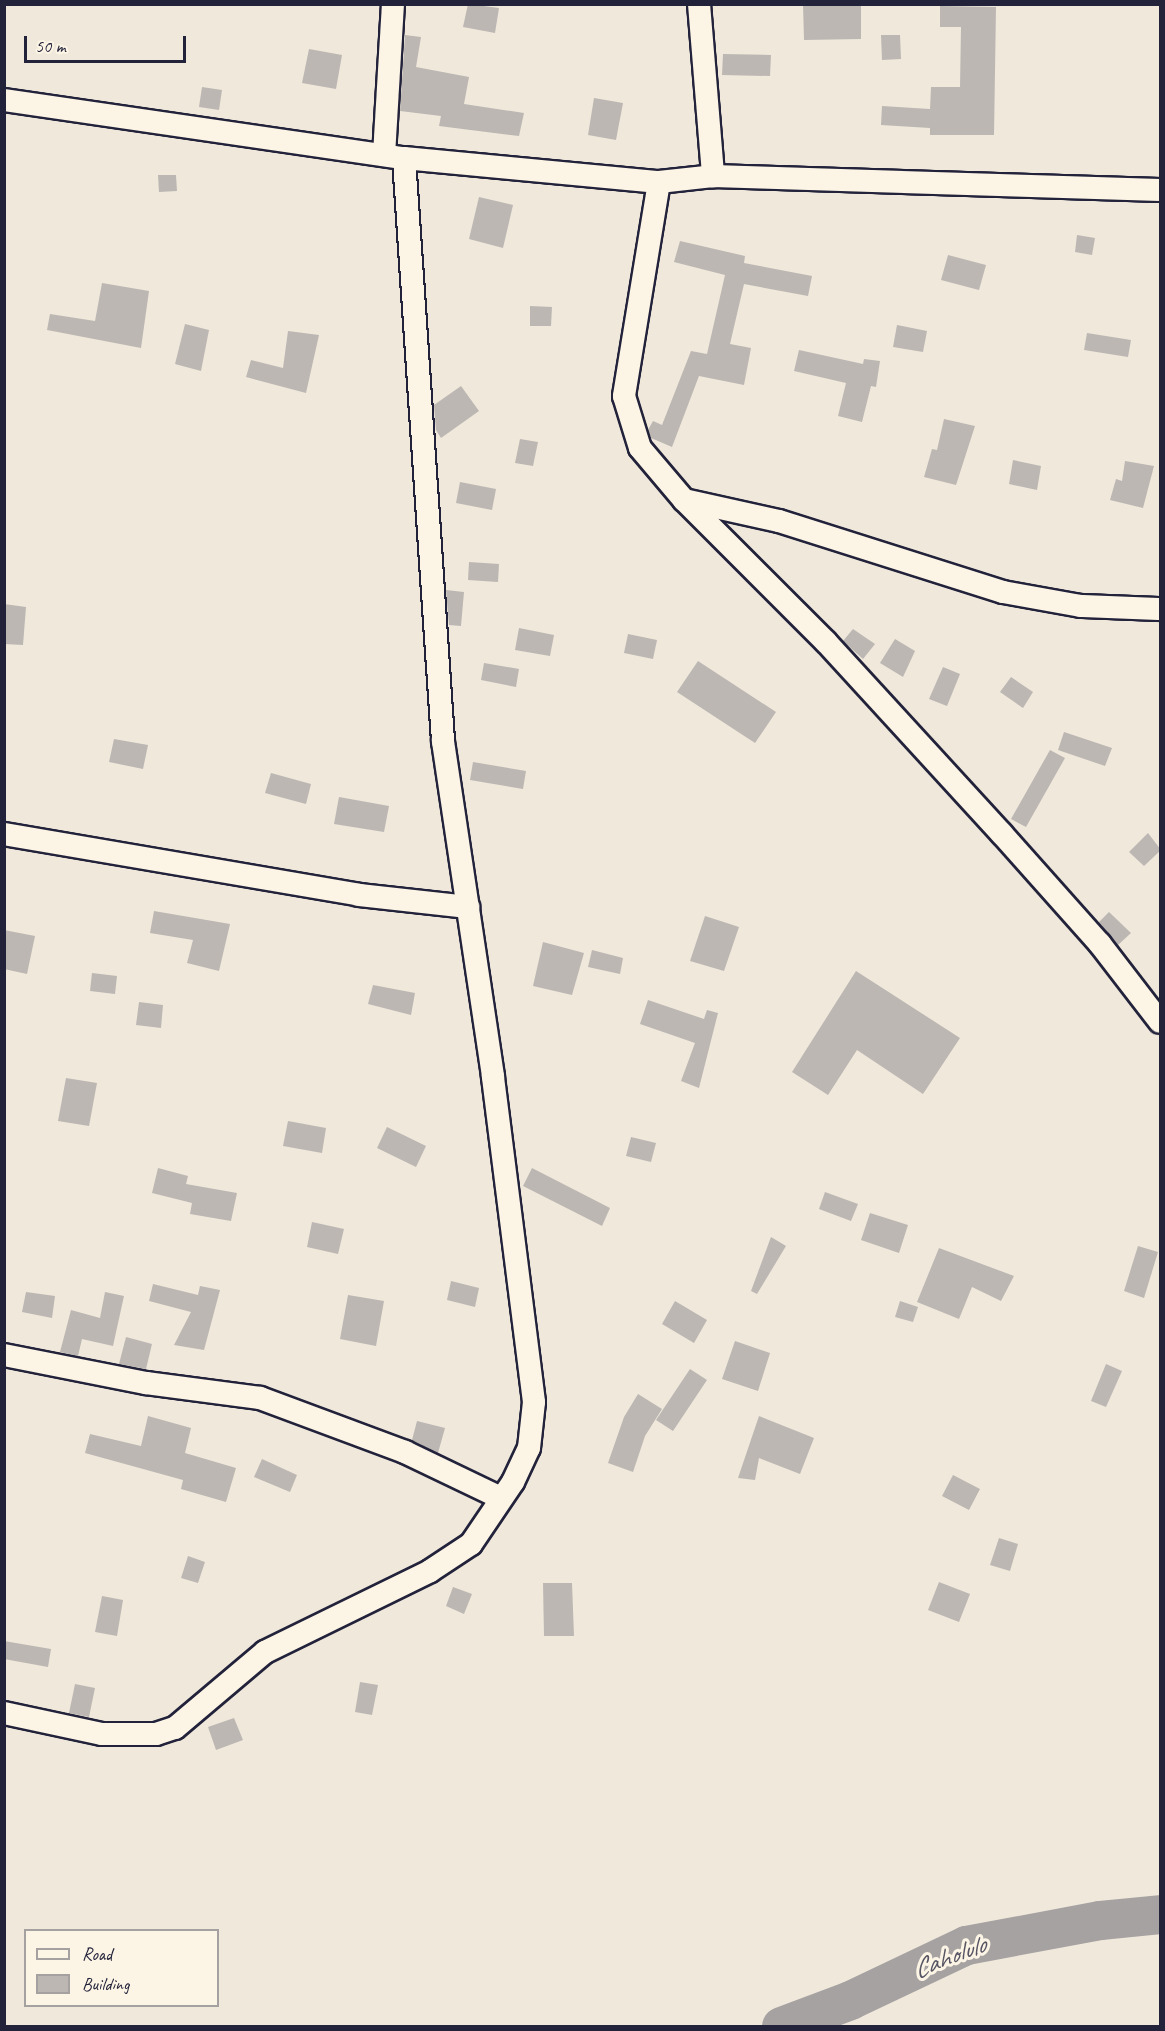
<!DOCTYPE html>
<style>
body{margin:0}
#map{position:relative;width:1165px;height:2031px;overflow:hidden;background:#efe8db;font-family:Caveat,sans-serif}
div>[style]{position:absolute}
.river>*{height:39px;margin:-19.5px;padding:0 19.5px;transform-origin:19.5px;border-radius:19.5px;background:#a6a2a2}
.building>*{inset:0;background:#bcb7b3}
.roads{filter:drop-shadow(2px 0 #22223b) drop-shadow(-2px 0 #22223b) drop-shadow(0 2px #22223b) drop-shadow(0 -2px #22223b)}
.minor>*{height:22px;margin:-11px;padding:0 11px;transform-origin:11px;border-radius:11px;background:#fcf5e5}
span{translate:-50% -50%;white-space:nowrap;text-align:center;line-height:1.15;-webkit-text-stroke:6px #fcf5e5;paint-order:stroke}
.water-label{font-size:27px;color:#575564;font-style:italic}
.frame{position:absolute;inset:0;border:6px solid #22223b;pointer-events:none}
.legend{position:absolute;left:24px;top:1929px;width:195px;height:78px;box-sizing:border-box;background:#fcf5e5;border:2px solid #a5a1a1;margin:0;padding:8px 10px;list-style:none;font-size:18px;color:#22223b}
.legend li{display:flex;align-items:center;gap:12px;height:30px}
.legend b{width:30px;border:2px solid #a5a1a1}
.scale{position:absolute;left:24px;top:36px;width:162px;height:27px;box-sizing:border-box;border:3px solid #22223b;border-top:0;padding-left:8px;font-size:18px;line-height:21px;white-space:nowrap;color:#22223b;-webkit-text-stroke:4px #fcf5e5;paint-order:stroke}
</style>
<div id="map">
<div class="river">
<i style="left:781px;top:2026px;width:74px;rotate:-20.6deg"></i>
<i style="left:850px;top:2000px;width:128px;rotate:-25.4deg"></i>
<i style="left:966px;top:1945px;width:136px;rotate:-10.6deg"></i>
<i style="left:1100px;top:1920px;width:60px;rotate:-5.7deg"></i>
</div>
<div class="building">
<i style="clip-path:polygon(468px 4px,499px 8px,495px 33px,463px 27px)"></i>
<i style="clip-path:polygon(803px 4px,861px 4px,861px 39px,804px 40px)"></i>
<i style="clip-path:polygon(940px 6px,996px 7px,994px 135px,930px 135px,930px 128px,881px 125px,882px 106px,930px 109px,931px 87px,960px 87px,961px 27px,940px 27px)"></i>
<i style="clip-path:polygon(405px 35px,421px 37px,416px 67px,469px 77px,464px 104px,524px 113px,519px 136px,439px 126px,441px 116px,400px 111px)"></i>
<i style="clip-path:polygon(881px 35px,900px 35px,901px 59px,882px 60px)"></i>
<i style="clip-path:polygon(309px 49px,342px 55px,336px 89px,302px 83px)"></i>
<i style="clip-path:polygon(723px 54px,771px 55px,770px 76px,722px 75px)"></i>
<i style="clip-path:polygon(202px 87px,222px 90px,219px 110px,199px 107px)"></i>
<i style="clip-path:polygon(594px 98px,623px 103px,616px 140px,588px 135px)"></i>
<i style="clip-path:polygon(158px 175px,176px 175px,177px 191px,159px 192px)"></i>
<i style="clip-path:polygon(479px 197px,513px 205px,503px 248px,469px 239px)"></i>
<i style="clip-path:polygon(1077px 235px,1095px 238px,1092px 255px,1075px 252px)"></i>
<i style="clip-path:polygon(680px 241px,745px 256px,744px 263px,812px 276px,808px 296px,744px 284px,730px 344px,751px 348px,744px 385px,699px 376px,672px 447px,651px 438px,648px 430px,653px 421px,662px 425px,691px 351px,707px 354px,725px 275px,674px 262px)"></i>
<i style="clip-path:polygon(948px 255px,986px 265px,979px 290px,941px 280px)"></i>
<i style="clip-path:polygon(102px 283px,149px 291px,141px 348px,47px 330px,50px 314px,95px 321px)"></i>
<i style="clip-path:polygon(530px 306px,552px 307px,551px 326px,530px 326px)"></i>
<i style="clip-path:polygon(185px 324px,209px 330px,201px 371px,175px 364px)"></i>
<i style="clip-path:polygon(897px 325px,927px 331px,923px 352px,893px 347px)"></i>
<i style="clip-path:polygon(288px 331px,319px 335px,306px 393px,246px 377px,251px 360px,283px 368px)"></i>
<i style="clip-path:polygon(1087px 333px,1131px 340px,1128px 357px,1084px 350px)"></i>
<i style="clip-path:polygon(799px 350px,863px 364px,864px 359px,880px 361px,876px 387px,871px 386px,862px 422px,838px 416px,846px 383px,794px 371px)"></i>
<i style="clip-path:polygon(461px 386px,479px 411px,441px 438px,436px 430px,434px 405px)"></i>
<i style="clip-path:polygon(944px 419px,975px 426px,956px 485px,924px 477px,932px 449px,937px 450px)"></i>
<i style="clip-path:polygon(520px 439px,538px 442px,533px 466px,515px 463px)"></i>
<i style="clip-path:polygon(1013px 460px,1041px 466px,1037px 490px,1009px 484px)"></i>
<i style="clip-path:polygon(1125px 461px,1154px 466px,1143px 508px,1110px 500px,1116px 479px,1122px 481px)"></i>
<i style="clip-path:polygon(460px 482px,496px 489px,492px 510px,456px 503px)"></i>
<i style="clip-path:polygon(469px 562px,499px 564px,498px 582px,468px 580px)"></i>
<i style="clip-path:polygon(446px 590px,464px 592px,461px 626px,449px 625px)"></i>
<i style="clip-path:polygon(4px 604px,26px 607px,23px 645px,4px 644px)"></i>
<i style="clip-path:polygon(519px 628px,554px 635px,550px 656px,515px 650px)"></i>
<i style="clip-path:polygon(853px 629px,875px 644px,863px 659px,843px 641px)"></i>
<i style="clip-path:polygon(628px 634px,657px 640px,653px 659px,624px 653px)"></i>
<i style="clip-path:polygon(895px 639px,915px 651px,903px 677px,880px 663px)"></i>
<i style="clip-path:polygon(698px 661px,776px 712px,755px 743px,677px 692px)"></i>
<i style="clip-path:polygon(484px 663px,519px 669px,516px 687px,481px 680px)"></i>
<i style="clip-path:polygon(943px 667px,960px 674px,947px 706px,929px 699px)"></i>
<i style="clip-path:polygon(1011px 677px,1033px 692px,1023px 708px,1000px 692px)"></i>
<i style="clip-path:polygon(1064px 732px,1112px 748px,1105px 766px,1058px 750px)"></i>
<i style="clip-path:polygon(114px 739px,148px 745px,143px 769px,109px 762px)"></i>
<i style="clip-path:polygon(1050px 750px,1065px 758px,1026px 827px,1011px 819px)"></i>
<i style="clip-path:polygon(473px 762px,526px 771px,523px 789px,470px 780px)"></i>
<i style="clip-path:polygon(271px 773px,311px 784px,306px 804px,265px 793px)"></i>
<i style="clip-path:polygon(339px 797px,389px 806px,384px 832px,334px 824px)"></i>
<i style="clip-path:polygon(1148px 833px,1161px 850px,1144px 866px,1129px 852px)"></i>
<i style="clip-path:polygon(154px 911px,230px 924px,219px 971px,187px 963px,193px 940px,150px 933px)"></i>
<i style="clip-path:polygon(1109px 912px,1131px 933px,1118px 945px,1099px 922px)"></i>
<i style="clip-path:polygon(705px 916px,739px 927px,724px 971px,690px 961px)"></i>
<i style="clip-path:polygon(4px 930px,35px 936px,27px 974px,4px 969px)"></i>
<i style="clip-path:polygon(543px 942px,584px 953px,572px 995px,533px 986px)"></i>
<i style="clip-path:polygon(592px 950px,623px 958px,620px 974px,588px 967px)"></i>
<i style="clip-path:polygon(856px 971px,960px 1038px,923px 1094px,857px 1050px,828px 1095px,792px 1072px)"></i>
<i style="clip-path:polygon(92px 973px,117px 976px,115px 994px,90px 991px)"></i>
<i style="clip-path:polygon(373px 985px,415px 993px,411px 1015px,368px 1004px)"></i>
<i style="clip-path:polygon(648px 1000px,704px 1019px,707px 1010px,718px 1013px,699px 1088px,681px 1081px,695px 1043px,640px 1024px)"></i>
<i style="clip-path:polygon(139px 1002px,163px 1005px,161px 1028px,136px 1025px)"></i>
<i style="clip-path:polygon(66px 1078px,97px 1083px,89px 1126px,58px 1121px)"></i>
<i style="clip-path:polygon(288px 1121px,326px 1128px,322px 1153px,283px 1146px)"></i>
<i style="clip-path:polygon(387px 1127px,426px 1146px,416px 1167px,377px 1148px)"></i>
<i style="clip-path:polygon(631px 1137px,656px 1143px,651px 1162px,626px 1156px)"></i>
<i style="clip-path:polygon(158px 1168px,188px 1176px,186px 1184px,237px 1193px,231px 1221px,190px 1214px,192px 1203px,152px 1193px)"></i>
<i style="clip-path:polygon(532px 1168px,610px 1208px,602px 1226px,523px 1186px)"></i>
<i style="clip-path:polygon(825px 1192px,858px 1204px,851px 1221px,819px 1209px)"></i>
<i style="clip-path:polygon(870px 1213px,908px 1225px,899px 1253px,861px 1240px)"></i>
<i style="clip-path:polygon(312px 1222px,344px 1229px,338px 1254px,307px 1247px)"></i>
<i style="clip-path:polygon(771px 1237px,786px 1246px,757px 1294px,751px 1291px)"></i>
<i style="clip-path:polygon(1138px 1246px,1158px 1252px,1144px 1298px,1124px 1291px)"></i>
<i style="clip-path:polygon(939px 1248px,1014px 1276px,1001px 1301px,972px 1287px,959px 1319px,917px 1302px)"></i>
<i style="clip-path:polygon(451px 1281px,479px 1288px,475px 1307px,447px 1300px)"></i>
<i style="clip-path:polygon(153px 1284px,198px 1295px,200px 1286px,220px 1290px,204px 1350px,174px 1345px,191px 1312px,149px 1301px)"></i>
<i style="clip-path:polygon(26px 1292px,55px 1296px,52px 1318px,22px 1312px)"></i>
<i style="clip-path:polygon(105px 1292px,124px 1296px,113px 1346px,82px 1339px,78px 1356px,60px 1352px,71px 1310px,100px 1318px)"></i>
<i style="clip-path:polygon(348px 1295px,384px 1301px,376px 1346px,340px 1339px)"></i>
<i style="clip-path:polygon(675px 1301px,707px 1320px,694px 1343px,662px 1324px)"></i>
<i style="clip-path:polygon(900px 1301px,918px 1307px,913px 1322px,895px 1317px)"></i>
<i style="clip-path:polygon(126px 1337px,152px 1344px,146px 1369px,119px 1364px)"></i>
<i style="clip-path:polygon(735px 1341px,770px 1353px,758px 1391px,722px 1379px)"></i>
<i style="clip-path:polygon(1106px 1364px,1122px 1371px,1106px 1407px,1091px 1401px)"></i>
<i style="clip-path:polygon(690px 1369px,707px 1380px,673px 1431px,656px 1420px)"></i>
<i style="clip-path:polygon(638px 1394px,662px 1409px,645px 1436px,633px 1472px,608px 1463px,624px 1417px)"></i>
<i style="clip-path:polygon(148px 1416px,191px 1428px,185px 1453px,236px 1468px,226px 1502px,181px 1489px,183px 1480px,85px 1453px,90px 1434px,141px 1446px)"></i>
<i style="clip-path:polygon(759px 1416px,814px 1438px,800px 1474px,759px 1458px,755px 1480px,738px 1478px)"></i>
<i style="clip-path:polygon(417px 1421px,445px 1428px,438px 1453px,412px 1440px)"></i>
<i style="clip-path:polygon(262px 1459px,297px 1475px,290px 1492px,254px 1477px)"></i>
<i style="clip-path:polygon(953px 1475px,980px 1489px,969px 1510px,942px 1496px)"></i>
<i style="clip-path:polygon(999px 1538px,1018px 1544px,1010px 1571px,990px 1565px)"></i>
<i style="clip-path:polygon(188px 1556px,205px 1562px,198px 1583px,181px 1578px)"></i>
<i style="clip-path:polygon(939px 1582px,970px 1594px,959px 1622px,928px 1610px)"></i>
<i style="clip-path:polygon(543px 1583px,572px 1583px,574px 1636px,544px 1636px)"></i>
<i style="clip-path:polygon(453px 1587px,472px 1594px,464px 1614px,446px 1606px)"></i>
<i style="clip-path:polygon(102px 1596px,123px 1600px,117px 1636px,95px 1632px)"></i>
<i style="clip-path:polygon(4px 1641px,51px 1649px,48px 1667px,4px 1659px)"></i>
<i style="clip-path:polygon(360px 1682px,378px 1685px,372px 1715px,355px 1712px)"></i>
<i style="clip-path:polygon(75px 1684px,95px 1688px,89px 1717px,69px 1713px)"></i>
<i style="clip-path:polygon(234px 1718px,243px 1740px,216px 1750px,208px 1727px)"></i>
</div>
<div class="roads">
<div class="minor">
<i style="left:699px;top:4px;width:173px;rotate:85.3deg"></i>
<i style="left:4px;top:100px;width:404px;rotate:8.3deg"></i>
<i style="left:404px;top:158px;width:256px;rotate:5.4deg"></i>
<i style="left:659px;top:182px;width:54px;rotate:-6.3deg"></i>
<i style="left:713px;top:176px;width:447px;rotate:1.8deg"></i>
<i style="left:384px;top:155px;width:151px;rotate:-86.6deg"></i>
<i style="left:659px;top:182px;width:217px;rotate:99.3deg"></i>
<i style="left:624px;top:396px;width:54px;rotate:72.9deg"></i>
<i style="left:640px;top:448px;width:68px;rotate:49.8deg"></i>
<i style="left:684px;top:500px;width:201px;rotate:45deg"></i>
<i style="left:826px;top:642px;width:260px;rotate:47.5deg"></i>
<i style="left:1002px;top:834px;width:147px;rotate:48.3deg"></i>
<i style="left:1100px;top:944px;width:98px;rotate:52.4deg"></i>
<i style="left:684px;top:500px;width:97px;rotate:12.5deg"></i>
<i style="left:779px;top:521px;width:235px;rotate:17.6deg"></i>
<i style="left:1003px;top:592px;width:79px;rotate:10.2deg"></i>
<i style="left:1081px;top:606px;width:79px;rotate:2.2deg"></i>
<i style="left:4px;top:834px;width:360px;rotate:9.7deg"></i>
<i style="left:359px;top:895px;width:110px;rotate:6.3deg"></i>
<i style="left:4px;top:1355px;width:145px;rotate:11.2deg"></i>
<i style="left:146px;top:1383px;width:115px;rotate:7.5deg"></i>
<i style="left:260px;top:1398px;width:155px;rotate:20.4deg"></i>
<i style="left:405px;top:1452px;width:106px;rotate:25.6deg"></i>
<i style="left:4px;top:1713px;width:100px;rotate:12.1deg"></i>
<i style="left:102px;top:1734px;width:54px"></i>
<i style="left:156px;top:1734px;width:20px;rotate:-18deg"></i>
<i style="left:175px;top:1728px;width:118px;rotate:-40.2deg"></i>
<i style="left:265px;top:1652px;width:184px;rotate:-26.1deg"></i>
<i style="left:430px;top:1571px;width:49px;rotate:-33.4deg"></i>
<i style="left:471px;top:1544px;width:75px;rotate:-55.9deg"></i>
<i style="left:513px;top:1482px;width:38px;rotate:-65deg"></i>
<i style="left:529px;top:1448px;width:46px;rotate:-83.8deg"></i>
<i style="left:534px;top:1402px;width:329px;rotate:-97.2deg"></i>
<i style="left:493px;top:1076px;width:339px;rotate:-98.5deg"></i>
<i style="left:443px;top:741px;width:584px;rotate:-93.83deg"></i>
</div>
</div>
<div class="water-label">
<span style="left:949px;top:1957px;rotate:-21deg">Caholulo</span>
</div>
<div class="frame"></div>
<ul class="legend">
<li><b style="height:8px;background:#fcf5e5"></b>Road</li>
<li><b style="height:16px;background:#bcb7b3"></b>Building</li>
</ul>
<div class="scale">50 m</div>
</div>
